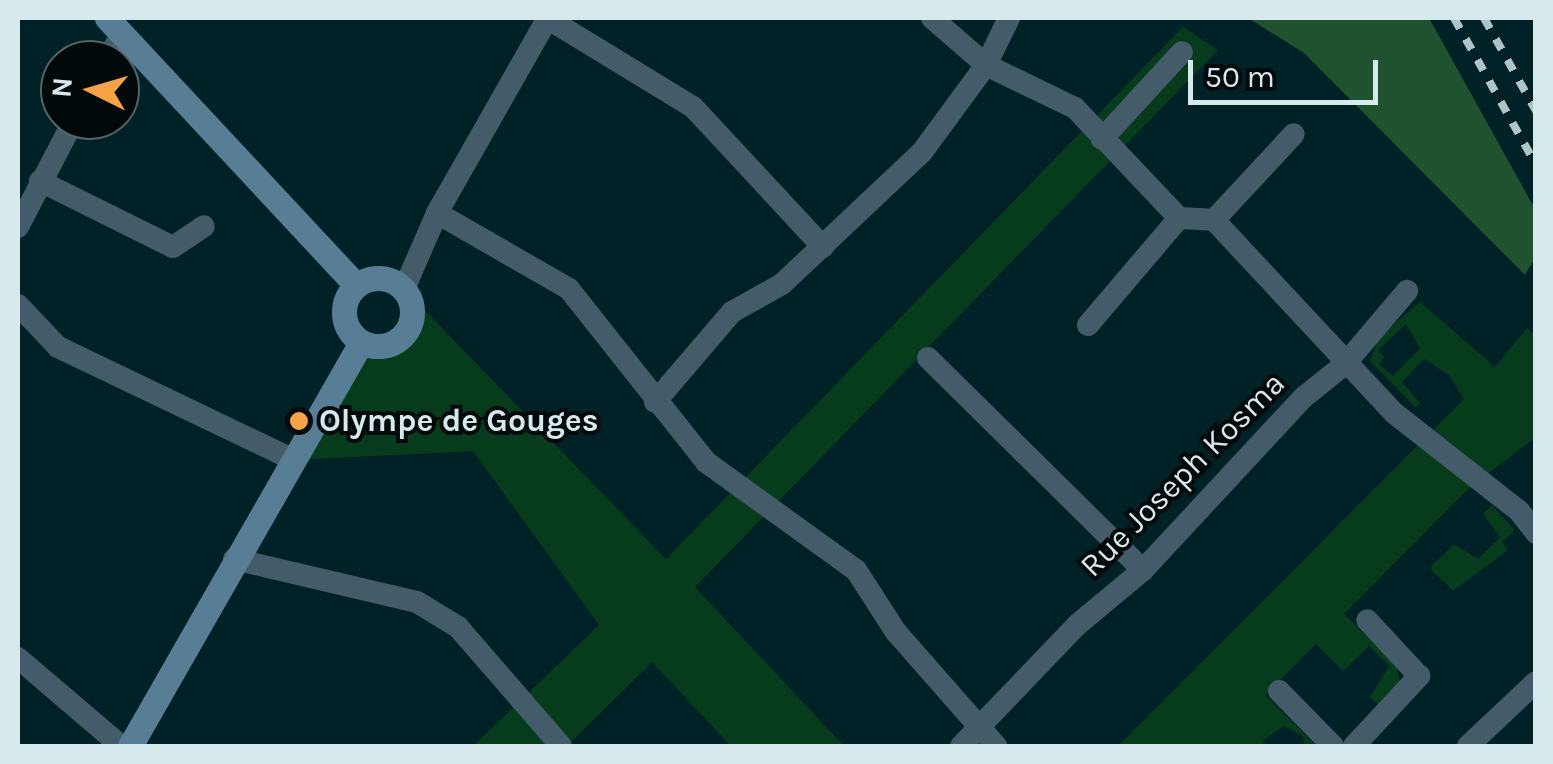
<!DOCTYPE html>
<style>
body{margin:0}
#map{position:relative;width:1553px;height:764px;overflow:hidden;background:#002227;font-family:Karla,sans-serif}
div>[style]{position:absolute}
.green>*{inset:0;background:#063c1b}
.forest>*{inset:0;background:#1f522e}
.street>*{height:22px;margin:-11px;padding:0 11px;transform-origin:11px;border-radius:11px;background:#445b69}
.secondary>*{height:25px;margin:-12.5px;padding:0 12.5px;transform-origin:12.5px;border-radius:12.5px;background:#587e95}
.secondary>.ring{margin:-12.5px;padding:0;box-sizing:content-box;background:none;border:25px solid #587e95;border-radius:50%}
.rail>*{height:8px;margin-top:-4px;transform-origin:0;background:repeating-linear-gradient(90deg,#aec4c7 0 12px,transparent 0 24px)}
.dots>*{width:28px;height:28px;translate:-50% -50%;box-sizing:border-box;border:5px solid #01090b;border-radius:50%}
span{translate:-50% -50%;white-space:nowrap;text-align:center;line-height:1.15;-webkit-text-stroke:8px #01090b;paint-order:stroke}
.poi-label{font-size:32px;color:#d6e9ec;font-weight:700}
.left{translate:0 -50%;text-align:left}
.street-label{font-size:32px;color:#d6e9ec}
.frame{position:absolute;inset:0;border:20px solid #d6e9ec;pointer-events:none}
.north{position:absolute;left:40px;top:40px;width:100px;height:100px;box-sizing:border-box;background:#01090b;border:2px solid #566365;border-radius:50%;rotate:275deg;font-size:28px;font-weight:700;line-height:40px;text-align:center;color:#d6e9ec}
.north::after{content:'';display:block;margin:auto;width:35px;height:45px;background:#f6a246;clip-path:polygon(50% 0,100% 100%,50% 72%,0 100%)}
.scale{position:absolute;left:1188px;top:60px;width:190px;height:45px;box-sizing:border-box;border:5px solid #d6e9ec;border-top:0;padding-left:12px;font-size:30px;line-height:35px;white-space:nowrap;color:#d6e9ec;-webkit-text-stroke:8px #01090b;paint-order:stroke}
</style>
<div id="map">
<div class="green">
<i style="clip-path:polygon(1183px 27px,1218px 50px,695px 587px,844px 746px,731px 746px,652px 662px,567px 746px,473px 746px,599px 625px,473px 451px,294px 460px,371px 345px,395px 342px,408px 328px,412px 304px,404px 289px,666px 559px)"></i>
<i style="clip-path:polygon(evenodd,1420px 302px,1495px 367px,1527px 328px,1535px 335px,1535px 438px,1471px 486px,1344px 614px,1396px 665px,1401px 686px,1386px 712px,1370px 697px,1389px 666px,1369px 646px,1343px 671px,1316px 644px,1265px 695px,1317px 746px,1304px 746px,1303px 736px,1284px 726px,1262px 741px,1267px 746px,1118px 746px,1464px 399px,1449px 375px,1424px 359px,1402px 382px,1420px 403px,1416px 408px,1370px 361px,1379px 337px,1420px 302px,1406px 324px,1420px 348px,1393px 376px,1379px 364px,1384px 357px,1378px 350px,1406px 324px)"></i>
<i style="clip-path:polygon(1492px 505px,1515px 530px,1502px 542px,1508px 550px,1453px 591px,1430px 568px,1454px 544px,1478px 559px,1500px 537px,1483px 514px)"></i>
</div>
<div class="forest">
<i style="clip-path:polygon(1248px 18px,1429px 18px,1535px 209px,1535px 258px,1525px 275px,1304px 53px)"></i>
</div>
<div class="street">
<i style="left:547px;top:18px;width:171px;rotate:31.4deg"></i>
<i style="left:693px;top:107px;width:191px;rotate:47.1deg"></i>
<i style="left:932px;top:18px;width:72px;rotate:41deg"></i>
<i style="left:986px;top:65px;width:99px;rotate:25.8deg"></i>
<i style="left:1075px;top:108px;width:151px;rotate:46.6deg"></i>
<i style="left:1179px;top:218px;width:35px;rotate:3deg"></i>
<i style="left:1214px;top:220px;width:264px;rotate:47deg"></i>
<i style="left:1394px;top:413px;width:159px;rotate:38.1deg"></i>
<i style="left:1519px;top:511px;width:28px;rotate:52deg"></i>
<i style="left:107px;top:60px;width:31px;rotate:-61deg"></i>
<i style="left:1102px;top:139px;width:118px;rotate:-47.4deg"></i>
<i style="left:40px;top:181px;width:148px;rotate:26.4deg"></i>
<i style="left:173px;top:247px;width:37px;rotate:-34deg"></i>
<i style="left:437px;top:213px;width:152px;rotate:29.9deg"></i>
<i style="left:569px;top:289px;width:221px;rotate:51.6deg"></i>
<i style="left:706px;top:462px;width:185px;rotate:35.8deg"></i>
<i style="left:856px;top:570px;width:74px;rotate:57.2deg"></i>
<i style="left:896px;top:632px;width:152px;rotate:48.7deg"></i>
<i style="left:1214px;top:220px;width:117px;rotate:-47.1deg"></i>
<i style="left:18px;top:227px;width:121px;rotate:-62.4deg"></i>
<i style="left:404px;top:289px;width:83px;rotate:-66.5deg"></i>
<i style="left:437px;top:213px;width:224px;rotate:-60.4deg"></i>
<i style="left:18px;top:305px;width:58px;rotate:46.4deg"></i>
<i style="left:58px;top:347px;width:262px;rotate:25.6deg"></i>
<i style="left:1088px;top:325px;width:140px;rotate:-49.6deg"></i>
<i style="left:928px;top:358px;width:302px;rotate:44.6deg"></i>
<i style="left:655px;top:402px;width:118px;rotate:-49.5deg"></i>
<i style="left:732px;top:312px;width:57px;rotate:-29.2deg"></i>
<i style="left:782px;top:284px;width:192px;rotate:-43.3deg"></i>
<i style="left:922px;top:152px;width:108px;rotate:-53.7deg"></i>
<i style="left:986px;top:65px;width:52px;rotate:-63.9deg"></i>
<i style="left:234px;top:559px;width:188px;rotate:13.2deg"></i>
<i style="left:417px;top:602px;width:48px;rotate:31.4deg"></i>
<i style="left:458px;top:627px;width:157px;rotate:49.1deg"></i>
<i style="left:18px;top:658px;width:135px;rotate:40.5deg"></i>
<i style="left:1279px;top:691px;width:77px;rotate:45.5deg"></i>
<i style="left:961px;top:746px;width:168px;rotate:-46.2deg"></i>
<i style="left:1077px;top:625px;width:86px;rotate:-39.8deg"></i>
<i style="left:1143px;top:570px;width:236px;rotate:-47.1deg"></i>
<i style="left:1304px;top:397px;width:53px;rotate:-38.8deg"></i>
<i style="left:1345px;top:364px;width:96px;rotate:-49.7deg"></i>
<i style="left:1354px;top:746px;width:96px;rotate:-47.1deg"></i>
<i style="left:1419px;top:676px;width:76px;rotate:-132.9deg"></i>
<i style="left:1468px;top:746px;width:93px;rotate:-43.3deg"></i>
</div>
<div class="secondary">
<i style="left:107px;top:18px;width:365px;rotate:47deg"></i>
<i class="ring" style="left:344px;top:278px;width:43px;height:43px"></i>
<i style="left:130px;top:746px;width:465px;rotate:-60.2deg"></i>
</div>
<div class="rail">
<i style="left:1454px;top:18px;width:168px;rotate:60.8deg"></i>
<i style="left:1484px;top:18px;width:107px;rotate:60.8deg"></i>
</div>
<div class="dots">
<i style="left:299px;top:421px;background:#f6a246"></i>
</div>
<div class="poi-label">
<span class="left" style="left:319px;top:421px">Olympe de Gouges</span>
</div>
<div class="street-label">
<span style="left:1183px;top:475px;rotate:-45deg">Rue Joseph Kosma</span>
</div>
<div class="frame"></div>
<div class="north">N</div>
<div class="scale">50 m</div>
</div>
